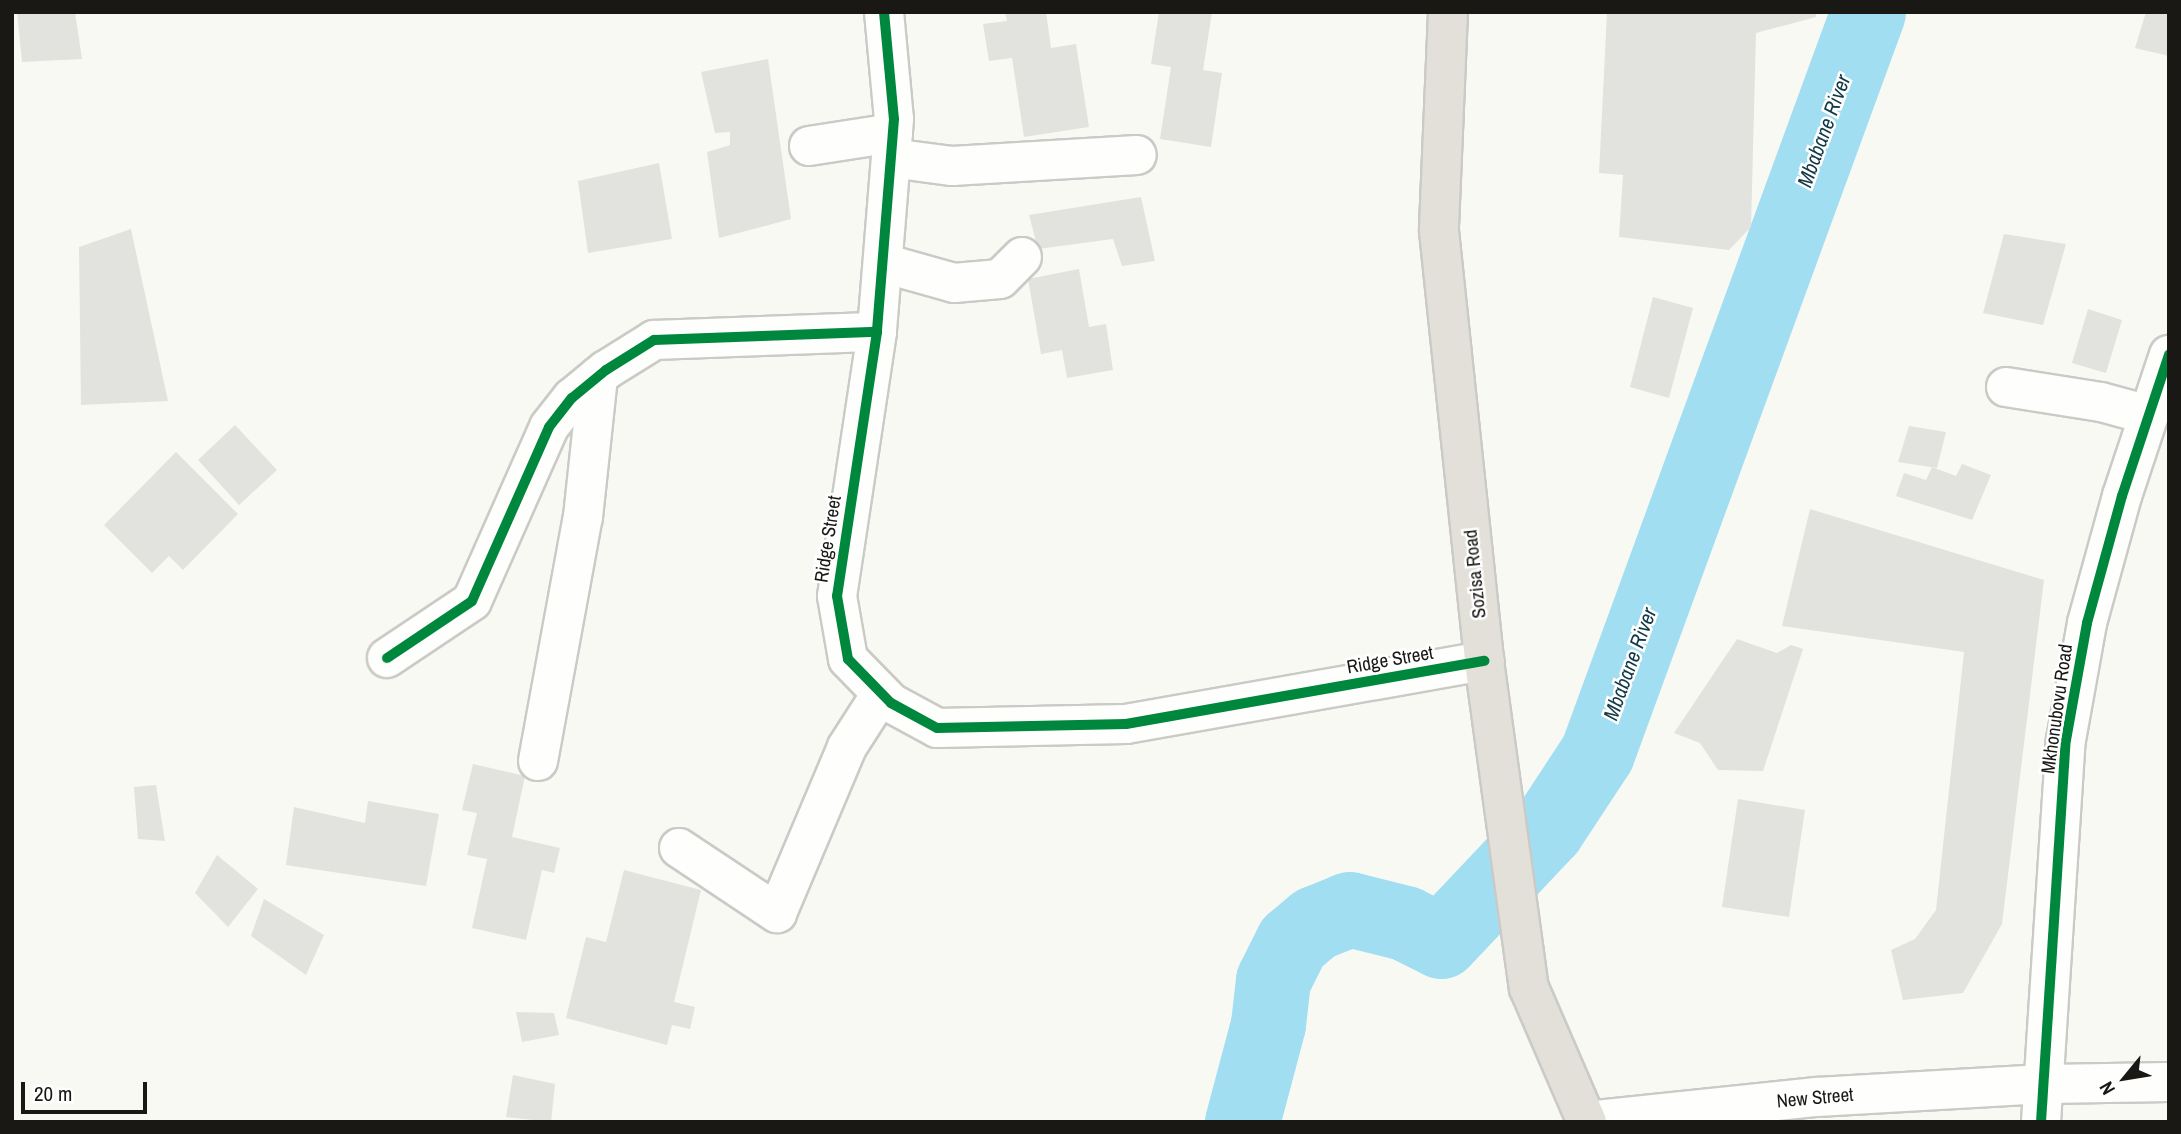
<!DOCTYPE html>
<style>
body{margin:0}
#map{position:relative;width:2181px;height:1134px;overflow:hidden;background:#f9f9f4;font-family:"Archivo Narrow",sans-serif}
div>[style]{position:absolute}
.river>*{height:75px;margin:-37.5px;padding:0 37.5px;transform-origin:37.5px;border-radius:37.5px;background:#a2def2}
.building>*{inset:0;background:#e2e2de}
.roads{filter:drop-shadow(2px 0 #cacac6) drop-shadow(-2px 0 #cacac6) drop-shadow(0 2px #cacac6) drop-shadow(0 -2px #cacac6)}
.minor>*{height:38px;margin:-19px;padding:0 19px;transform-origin:19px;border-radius:19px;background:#fefefd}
.major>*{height:38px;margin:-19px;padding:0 19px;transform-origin:19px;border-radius:19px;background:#e2e0d8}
.cycleway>*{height:10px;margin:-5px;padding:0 5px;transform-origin:5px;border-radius:5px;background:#00873e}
span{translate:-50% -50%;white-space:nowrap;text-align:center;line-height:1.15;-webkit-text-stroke:5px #fff;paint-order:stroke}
.street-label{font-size:19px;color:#191815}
.water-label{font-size:21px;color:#103945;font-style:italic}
.frame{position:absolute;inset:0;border:14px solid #191815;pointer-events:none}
.north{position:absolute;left:2090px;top:1043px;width:70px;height:70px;-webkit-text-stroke:5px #fff;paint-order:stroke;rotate:240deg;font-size:19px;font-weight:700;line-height:28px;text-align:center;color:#191815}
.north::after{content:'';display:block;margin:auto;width:24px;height:32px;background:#191815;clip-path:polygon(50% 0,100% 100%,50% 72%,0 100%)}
.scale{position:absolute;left:21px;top:1082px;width:126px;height:32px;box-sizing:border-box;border:4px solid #191815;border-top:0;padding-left:9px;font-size:21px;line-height:24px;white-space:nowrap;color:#191815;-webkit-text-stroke:5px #fff;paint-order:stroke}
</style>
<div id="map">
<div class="river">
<i style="left:1242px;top:1122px;width:101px;rotate:-75.1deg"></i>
<i style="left:1268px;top:1024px;width:44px;rotate:-83.5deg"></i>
<i style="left:1273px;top:980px;width:42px;rotate:-63.4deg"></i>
<i style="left:1292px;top:942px;width:30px;rotate:-40deg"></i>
<i style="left:1315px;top:923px;width:37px;rotate:-22deg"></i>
<i style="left:1349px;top:909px;width:58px;rotate:14deg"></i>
<i style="left:1405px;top:923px;width:40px;rotate:26.6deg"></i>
<i style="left:1441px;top:941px;width:154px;rotate:-46.6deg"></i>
<i style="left:1547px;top:829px;width:91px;rotate:-56.7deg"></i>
<i style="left:1597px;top:753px;width:789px;rotate:-69.91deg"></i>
</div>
<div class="building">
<i style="clip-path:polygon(17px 12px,75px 12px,82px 59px,22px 62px)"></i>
<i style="clip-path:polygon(1005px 12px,1046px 12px,1051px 48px,1076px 44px,1089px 127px,1024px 137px,1012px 58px,989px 61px,983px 24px,1007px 21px)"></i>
<i style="clip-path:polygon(1159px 12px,1212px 12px,1203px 70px,1222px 73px,1211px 147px,1160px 139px,1171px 67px,1151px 64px)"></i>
<i style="clip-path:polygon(1607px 12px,1816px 12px,1816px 17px,1756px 33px,1751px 227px,1729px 250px,1619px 237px,1623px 175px,1599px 173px)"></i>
<i style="clip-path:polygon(2146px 12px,2169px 12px,2169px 56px,2135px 48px)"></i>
<i style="clip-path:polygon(768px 59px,791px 219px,719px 238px,707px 152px,730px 145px,730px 132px,715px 133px,701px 72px)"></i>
<i style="clip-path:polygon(659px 163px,672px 239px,588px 253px,578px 181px)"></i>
<i style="clip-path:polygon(1141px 197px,1155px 261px,1122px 266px,1113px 239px,1038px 249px,1029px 215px)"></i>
<i style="clip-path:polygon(131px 229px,168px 401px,81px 405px,79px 247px)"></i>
<i style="clip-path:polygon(2004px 234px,2066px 244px,2043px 325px,1983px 313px)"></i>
<i style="clip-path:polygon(1079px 269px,1089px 327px,1106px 324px,1113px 370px,1067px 378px,1062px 350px,1041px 354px,1028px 279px)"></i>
<i style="clip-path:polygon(1653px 297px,1693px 308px,1669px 398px,1630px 387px)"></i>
<i style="clip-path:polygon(2088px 309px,2122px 320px,2106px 373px,2072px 363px)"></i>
<i style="clip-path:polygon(235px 425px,277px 470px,239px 505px,198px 460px)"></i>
<i style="clip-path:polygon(1909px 426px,1946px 432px,1937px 468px,1898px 462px)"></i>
<i style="clip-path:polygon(176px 452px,238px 514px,183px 570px,169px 556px,152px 573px,104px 525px)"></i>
<i style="clip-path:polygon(1962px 464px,1991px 475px,1972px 520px,1896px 496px,1904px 473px,1926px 480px,1932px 467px,1956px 476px)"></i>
<i style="clip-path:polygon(1810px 509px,2044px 580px,2002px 924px,1963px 993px,1903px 1000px,1891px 950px,1915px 939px,1936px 910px,1964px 652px,1782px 626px)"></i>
<i style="clip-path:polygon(1737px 639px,1777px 653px,1791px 645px,1803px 649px,1763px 771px,1718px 770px,1700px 743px,1674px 733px)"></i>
<i style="clip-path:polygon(473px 764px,525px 776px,512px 837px,560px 848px,554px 873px,542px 870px,526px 940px,472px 928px,487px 859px,467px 855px,477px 813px,462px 810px)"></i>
<i style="clip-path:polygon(156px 785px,165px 841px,138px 839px,134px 787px)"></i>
<i style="clip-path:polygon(1738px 799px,1805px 810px,1789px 917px,1722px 907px)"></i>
<i style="clip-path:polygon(368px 801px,439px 814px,426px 886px,286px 865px,294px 807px,365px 823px)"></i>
<i style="clip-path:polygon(217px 855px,258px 889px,228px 927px,195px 893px)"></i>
<i style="clip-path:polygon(624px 870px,701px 890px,674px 1002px,695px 1007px,690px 1029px,672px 1025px,667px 1045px,566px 1018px,586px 937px,606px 942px)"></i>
<i style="clip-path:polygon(264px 899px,324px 935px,306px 975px,251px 936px)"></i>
<i style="clip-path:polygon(516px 1012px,554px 1013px,559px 1035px,522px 1042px)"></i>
<i style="clip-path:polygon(513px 1075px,555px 1084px,551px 1122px,506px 1117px)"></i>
</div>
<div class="roads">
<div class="minor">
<i style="left:884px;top:12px;width:107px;rotate:84.7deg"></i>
<i style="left:894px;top:119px;width:214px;rotate:94.6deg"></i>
<i style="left:877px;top:332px;width:267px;rotate:98.6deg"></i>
<i style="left:837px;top:596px;width:64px;rotate:80.1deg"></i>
<i style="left:848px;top:659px;width:62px;rotate:45.7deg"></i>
<i style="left:891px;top:703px;width:52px;rotate:28.5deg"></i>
<i style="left:937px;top:728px;width:189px;rotate:-1.2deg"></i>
<i style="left:1126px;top:724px;width:364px;rotate:-10deg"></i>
<i style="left:809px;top:146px;width:85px;rotate:-8.8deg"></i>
<i style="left:891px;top:158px;width:62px;rotate:7.5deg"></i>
<i style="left:952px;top:166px;width:185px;rotate:-3.4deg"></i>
<i style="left:883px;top:263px;width:74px;rotate:15.7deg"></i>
<i style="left:954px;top:283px;width:46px;rotate:-5deg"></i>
<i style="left:1000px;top:279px;width:31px;rotate:-45deg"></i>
<i style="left:2006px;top:387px;width:96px;rotate:9deg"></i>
<i style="left:2101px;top:402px;width:50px;rotate:15.2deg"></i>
<i style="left:387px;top:658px;width:102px;rotate:-33.8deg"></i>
<i style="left:472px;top:601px;width:190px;rotate:-66.1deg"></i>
<i style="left:549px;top:427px;width:37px;rotate:-52deg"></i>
<i style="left:572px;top:398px;width:44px;rotate:-39.5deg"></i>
<i style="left:606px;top:370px;width:57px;rotate:-32deg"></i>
<i style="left:654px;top:340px;width:223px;rotate:-2.1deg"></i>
<i style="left:538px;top:761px;width:248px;rotate:-79.6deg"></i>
<i style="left:583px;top:517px;width:141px;rotate:-83.9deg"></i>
<i style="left:679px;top:848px;width:118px;rotate:33.6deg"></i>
<i style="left:777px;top:913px;width:180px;rotate:-67.1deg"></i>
<i style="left:847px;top:747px;width:63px;rotate:-57.3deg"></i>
<i style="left:1587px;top:1121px;width:231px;rotate:-6deg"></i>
<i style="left:1817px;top:1097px;width:227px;rotate:-3.3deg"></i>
<i style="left:2044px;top:1084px;width:125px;rotate:-0.9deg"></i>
<i style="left:2041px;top:1122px;width:383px;rotate:-86.3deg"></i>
<i style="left:2066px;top:740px;width:119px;rotate:-79.8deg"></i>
<i style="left:2087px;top:623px;width:132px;rotate:-74.6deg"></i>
<i style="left:2122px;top:496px;width:149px;rotate:-71.6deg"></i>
</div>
<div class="major">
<i style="left:1448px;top:12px;width:219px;rotate:92.4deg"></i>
<i style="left:1439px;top:231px;width:432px;rotate:84deg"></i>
<i style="left:1484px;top:661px;width:330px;rotate:82.2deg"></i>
<i style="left:1529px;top:988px;width:146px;rotate:66.6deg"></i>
</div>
</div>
<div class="cycleway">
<i style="left:884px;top:12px;width:107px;rotate:84.7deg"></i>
<i style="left:894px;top:119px;width:214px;rotate:94.6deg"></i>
<i style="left:877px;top:332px;width:267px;rotate:98.6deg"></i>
<i style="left:837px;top:596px;width:64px;rotate:80.1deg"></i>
<i style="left:848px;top:659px;width:62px;rotate:45.7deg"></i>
<i style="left:891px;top:703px;width:52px;rotate:28.5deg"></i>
<i style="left:937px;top:728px;width:189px;rotate:-1.2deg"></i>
<i style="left:1126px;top:724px;width:364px;rotate:-10deg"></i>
<i style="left:387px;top:658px;width:102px;rotate:-33.8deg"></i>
<i style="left:472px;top:601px;width:190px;rotate:-66.1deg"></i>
<i style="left:549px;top:427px;width:37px;rotate:-52deg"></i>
<i style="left:572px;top:398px;width:44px;rotate:-39.5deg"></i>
<i style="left:606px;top:370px;width:57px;rotate:-32deg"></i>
<i style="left:654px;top:340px;width:223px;rotate:-2.1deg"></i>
<i style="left:2041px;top:1122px;width:383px;rotate:-86.3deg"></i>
<i style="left:2066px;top:740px;width:119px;rotate:-79.8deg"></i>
<i style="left:2087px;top:623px;width:132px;rotate:-74.6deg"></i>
<i style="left:2122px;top:496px;width:149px;rotate:-71.6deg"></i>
</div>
<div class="street-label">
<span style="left:828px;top:539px;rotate:-81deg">Ridge Street</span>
<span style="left:1475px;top:574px;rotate:-96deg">Sozisa Road</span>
<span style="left:1390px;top:660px;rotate:-10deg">Ridge Street</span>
<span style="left:2057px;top:709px;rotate:-82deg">Mkhonubovu Road</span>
<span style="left:1815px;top:1098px;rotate:-5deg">New Street</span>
</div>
<div class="water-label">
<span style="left:1824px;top:131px;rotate:-70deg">Mbabane River</span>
<span style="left:1630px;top:664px;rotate:-70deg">Mbabane River</span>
</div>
<div class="frame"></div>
<div class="north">N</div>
<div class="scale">20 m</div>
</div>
